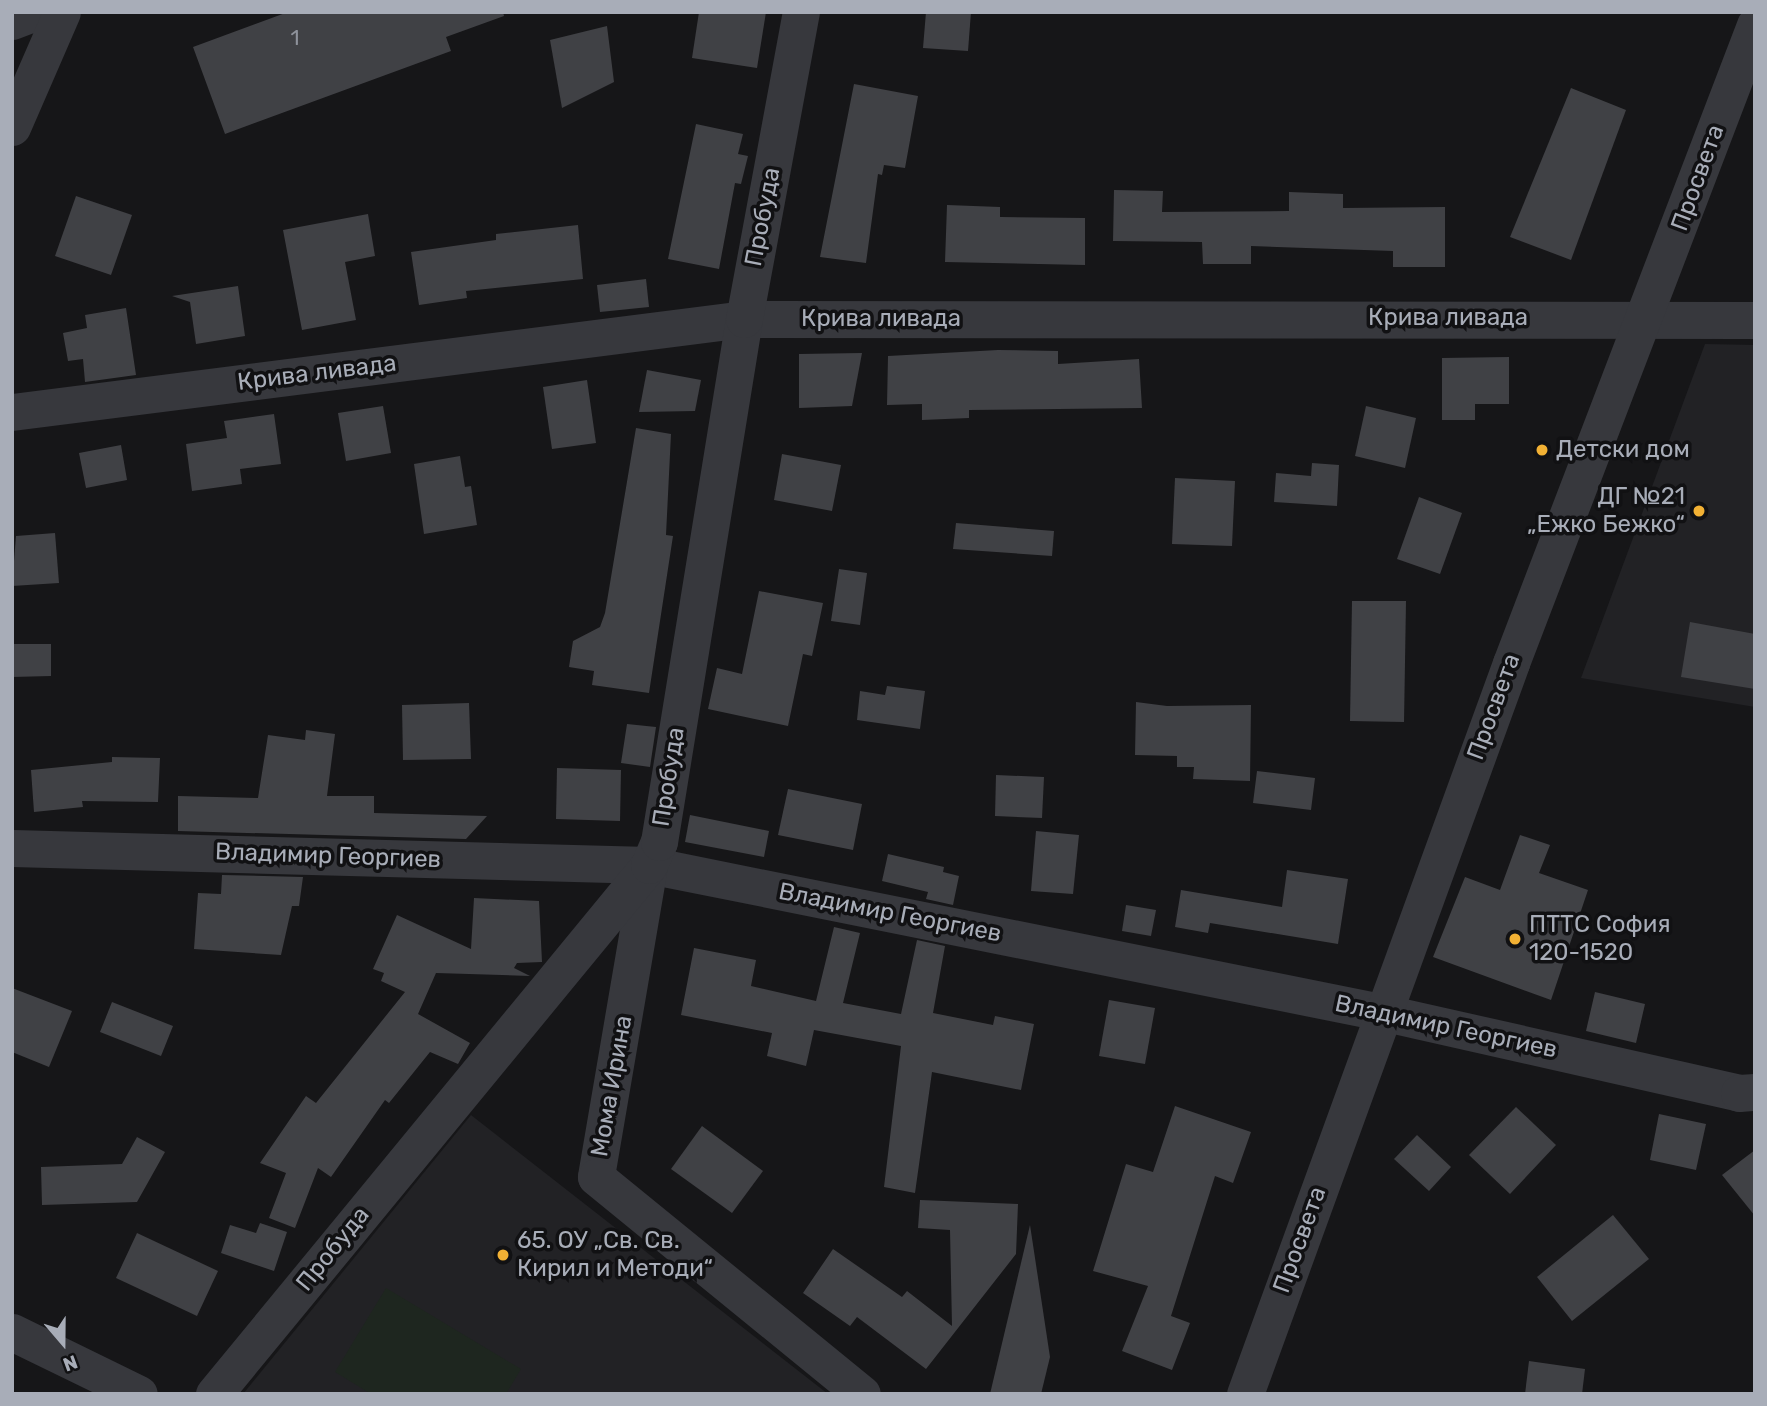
<!DOCTYPE html>
<meta charset="utf-8">
<style>
body{margin:0}
#map{position:relative;width:1767px;height:1406px;overflow:hidden;background:#161618;font-family:Rubik,sans-serif}
div>[style]{position:absolute}
.built>*{inset:0;background:#222225}
.green>*{inset:0;background:#1e261f}
.building>*{inset:0;background:#404145}
.minor>*{height:37px;margin:-18.5px;padding:0 18.5px;transform-origin:18.5px;border-radius:18.5px;background:#37383d}
.dots>*{width:19px;height:19px;translate:-50% -50%;box-sizing:border-box;border:4px solid #111113;border-radius:50%}
span{translate:-50% -50%;white-space:nowrap;text-align:center;line-height:1.15;-webkit-text-stroke:7px #111113;paint-order:stroke}
.number-label{font-size:21px;color:#8e929b}
.number-label span{-webkit-text-stroke-width:0}
.street-label{font-size:24px;color:#a8adb8}
.poi-label{font-size:24px;color:#a8adb8}
.left{translate:0 -50%;text-align:left}
.right{translate:-100% -50%;text-align:right}
.frame{position:absolute;inset:0;border:14px solid #a8adb8;pointer-events:none}
.north{position:absolute;left:28px;top:1308px;width:70px;height:70px;-webkit-text-stroke:5px #111113;paint-order:stroke;rotate:160deg;font-size:19px;font-weight:700;line-height:28px;text-align:center;color:#a8adb8}
.north::after{content:'';display:block;margin:auto;width:24px;height:32px;background:#a8adb8;clip-path:polygon(50% 0,100% 100%,50% 72%,0 100%)}
</style>
<div id="map">
<div class="built">
<i style="clip-path:polygon(1705px 344px,1755px 345px,1755px 707px,1581px 678px)"></i>
<i style="clip-path:polygon(471px 1115px,828px 1394px,243px 1394px)"></i>
</div>
<div class="green">
<i style="clip-path:polygon(386px 1288px,521px 1369px,506px 1394px,371px 1394px,335px 1372px)"></i>
</div>
<div class="building">
<i style="clip-path:polygon(288px 12px,503px 12px,504px 16px,446px 37px,451px 51px,225px 134px,193px 47px)"></i>
<i style="clip-path:polygon(699px 12px,766px 12px,757px 68px,692px 58px)"></i>
<i style="clip-path:polygon(926px 12px,971px 12px,968px 51px,923px 48px)"></i>
<i style="clip-path:polygon(607px 26px,614px 82px,562px 108px,550px 40px)"></i>
<i style="clip-path:polygon(854px 84px,918px 96px,905px 168px,884px 165px,882px 175px,878px 174px,866px 263px,820px 257px)"></i>
<i style="clip-path:polygon(1571px 88px,1626px 110px,1571px 260px,1510px 237px)"></i>
<i style="clip-path:polygon(696px 124px,743px 134px,738px 154px,748px 156px,741px 184px,735px 183px,719px 269px,668px 259px)"></i>
<i style="clip-path:polygon(1114px 190px,1163px 191px,1162px 212px,1289px 211px,1289px 192px,1343px 194px,1343px 208px,1445px 207px,1445px 267px,1393px 267px,1393px 251px,1251px 246px,1251px 264px,1203px 264px,1202px 242px,1113px 241px)"></i>
<i style="clip-path:polygon(76px 196px,132px 215px,111px 275px,55px 256px)"></i>
<i style="clip-path:polygon(947px 205px,1000px 207px,1000px 217px,1085px 218px,1085px 265px,945px 262px)"></i>
<i style="clip-path:polygon(368px 214px,375px 256px,345px 262px,356px 320px,302px 330px,283px 230px)"></i>
<i style="clip-path:polygon(578px 225px,583px 279px,466px 291px,467px 298px,419px 305px,411px 252px,496px 240px,496px 234px)"></i>
<i style="clip-path:polygon(646px 279px,649px 307px,600px 312px,597px 285px)"></i>
<i style="clip-path:polygon(238px 286px,245px 336px,196px 344px,190px 302px,172px 296px)"></i>
<i style="clip-path:polygon(126px 308px,136px 375px,85px 382px,83px 359px,68px 361px,63px 333px,87px 328px,85px 315px)"></i>
<i style="clip-path:polygon(998px 350px,1058px 351px,1058px 364px,1139px 359px,1142px 408px,969px 410px,969px 418px,922px 420px,922px 404px,887px 405px,888px 356px)"></i>
<i style="clip-path:polygon(862px 353px,852px 406px,799px 408px,799px 354px)"></i>
<i style="clip-path:polygon(1509px 357px,1509px 404px,1475px 404px,1475px 420px,1442px 420px,1442px 358px)"></i>
<i style="clip-path:polygon(647px 370px,701px 380px,695px 411px,639px 412px)"></i>
<i style="clip-path:polygon(587px 380px,596px 443px,552px 449px,543px 387px)"></i>
<i style="clip-path:polygon(383px 406px,391px 453px,346px 461px,338px 413px)"></i>
<i style="clip-path:polygon(1366px 406px,1416px 418px,1405px 468px,1355px 456px)"></i>
<i style="clip-path:polygon(274px 414px,281px 464px,240px 469px,242px 484px,192px 491px,186px 444px,227px 438px,224px 421px)"></i>
<i style="clip-path:polygon(636px 428px,671px 434px,666px 535px,673px 536px,649px 693px,592px 685px,594px 671px,569px 667px,573px 641px,600px 627px,605px 613px)"></i>
<i style="clip-path:polygon(121px 445px,127px 480px,86px 488px,79px 453px)"></i>
<i style="clip-path:polygon(782px 454px,841px 465px,832px 511px,774px 500px)"></i>
<i style="clip-path:polygon(460px 456px,465px 487px,471px 486px,477px 525px,424px 534px,414px 464px)"></i>
<i style="clip-path:polygon(1312px 463px,1339px 465px,1337px 506px,1274px 502px,1276px 473px,1311px 476px)"></i>
<i style="clip-path:polygon(1175px 478px,1235px 481px,1232px 546px,1172px 544px)"></i>
<i style="clip-path:polygon(1419px 497px,1462px 513px,1440px 574px,1397px 559px)"></i>
<i style="clip-path:polygon(956px 523px,1054px 531px,1052px 556px,953px 549px)"></i>
<i style="clip-path:polygon(55px 533px,59px 583px,12px 586px,16px 536px)"></i>
<i style="clip-path:polygon(839px 569px,867px 573px,860px 625px,831px 621px)"></i>
<i style="clip-path:polygon(759px 591px,823px 603px,812px 656px,803px 654px,788px 726px,708px 709px,717px 668px,742px 674px)"></i>
<i style="clip-path:polygon(1352px 601px,1406px 601px,1404px 722px,1350px 721px)"></i>
<i style="clip-path:polygon(1690px 622px,1755px 634px,1755px 689px,1681px 677px)"></i>
<i style="clip-path:polygon(12px 644px,51px 644px,51px 676px,12px 677px)"></i>
<i style="clip-path:polygon(887px 686px,925px 691px,920px 729px,857px 720px,860px 691px,885px 695px)"></i>
<i style="clip-path:polygon(1136px 702px,1167px 706px,1251px 705px,1250px 781px,1193px 779px,1194px 767px,1177px 767px,1177px 756px,1135px 755px)"></i>
<i style="clip-path:polygon(469px 703px,471px 759px,403px 760px,402px 705px)"></i>
<i style="clip-path:polygon(627px 724px,656px 727px,650px 767px,621px 763px)"></i>
<i style="clip-path:polygon(306px 730px,335px 734px,327px 796px,374px 796px,374px 813px,487px 816px,466px 839px,178px 831px,178px 796px,258px 798px,268px 735px,305px 740px)"></i>
<i style="clip-path:polygon(112px 757px,160px 758px,158px 802px,82px 801px,83px 807px,34px 812px,31px 770px,112px 762px)"></i>
<i style="clip-path:polygon(557px 768px,621px 770px,620px 821px,556px 819px)"></i>
<i style="clip-path:polygon(1257px 771px,1315px 778px,1311px 810px,1253px 803px)"></i>
<i style="clip-path:polygon(996px 775px,1044px 777px,1042px 818px,995px 816px)"></i>
<i style="clip-path:polygon(788px 789px,862px 804px,853px 850px,778px 835px)"></i>
<i style="clip-path:polygon(690px 815px,769px 831px,764px 857px,685px 842px)"></i>
<i style="clip-path:polygon(1036px 831px,1079px 835px,1073px 894px,1031px 891px)"></i>
<i style="clip-path:polygon(1520px 835px,1550px 845px,1539px 873px,1588px 890px,1551px 1000px,1433px 957px,1465px 877px,1500px 890px)"></i>
<i style="clip-path:polygon(888px 854px,944px 867px,943px 872px,959px 876px,953px 905px,926px 899px,928px 892px,882px 881px)"></i>
<i style="clip-path:polygon(1287px 870px,1348px 879px,1338px 944px,1210px 923px,1208px 933px,1175px 927px,1181px 890px,1282px 907px)"></i>
<i style="clip-path:polygon(222px 875px,303px 877px,299px 906px,292px 906px,281px 955px,194px 949px,198px 893px,221px 894px)"></i>
<i style="clip-path:polygon(474px 898px,539px 901px,542px 962px,517px 963px,514px 968px,530px 976px,436px 973px,418px 1014px,470px 1043px,458px 1064px,430px 1052px,389px 1103px,385px 1100px,331px 1177px,318px 1168px,295px 1228px,269px 1218px,286px 1173px,260px 1163px,306px 1096px,316px 1103px,405px 992px,381px 981px,384px 973px,373px 969px,397px 915px,471px 949px)"></i>
<i style="clip-path:polygon(1126px 905px,1156px 910px,1151px 936px,1122px 931px)"></i>
<i style="clip-path:polygon(834px 927px,860px 933px,843px 1003px,901px 1014px,917px 940px,945px 946px,933px 1013px,993px 1025px,995px 1016px,1034px 1024px,1021px 1090px,932px 1072px,915px 1193px,884px 1187px,901px 1046px,814px 1030px,806px 1066px,767px 1056px,772px 1033px,681px 1015px,694px 948px,756px 960px,751px 986px,816px 1001px)"></i>
<i style="clip-path:polygon(12px 988px,72px 1011px,49px 1067px,12px 1052px)"></i>
<i style="clip-path:polygon(1595px 992px,1645px 1004px,1636px 1043px,1586px 1031px)"></i>
<i style="clip-path:polygon(1109px 1000px,1155px 1008px,1145px 1064px,1099px 1056px)"></i>
<i style="clip-path:polygon(112px 1002px,173px 1026px,161px 1056px,100px 1032px)"></i>
<i style="clip-path:polygon(1175px 1106px,1251px 1132px,1233px 1183px,1215px 1176px,1171px 1316px,1190px 1323px,1172px 1370px,1122px 1351px,1148px 1286px,1093px 1271px,1126px 1164px,1153px 1172px)"></i>
<i style="clip-path:polygon(1516px 1107px,1556px 1145px,1510px 1194px,1469px 1155px)"></i>
<i style="clip-path:polygon(1659px 1114px,1706px 1124px,1696px 1170px,1650px 1160px)"></i>
<i style="clip-path:polygon(702px 1126px,763px 1171px,732px 1213px,671px 1169px)"></i>
<i style="clip-path:polygon(1417px 1135px,1451px 1167px,1429px 1191px,1394px 1159px)"></i>
<i style="clip-path:polygon(137px 1137px,165px 1152px,137px 1202px,42px 1205px,41px 1167px,122px 1164px)"></i>
<i style="clip-path:polygon(1755px 1150px,1755px 1216px,1722px 1175px)"></i>
<i style="clip-path:polygon(920px 1200px,1018px 1204px,1016px 1254px,926px 1369px,857px 1317px,850px 1326px,803px 1293px,833px 1249px,902px 1297px,907px 1291px,952px 1326px,950px 1230px,918px 1228px)"></i>
<i style="clip-path:polygon(1613px 1215px,1649px 1259px,1572px 1321px,1537px 1277px)"></i>
<i style="clip-path:polygon(260px 1223px,287px 1232px,274px 1271px,221px 1253px,230px 1225px,256px 1233px)"></i>
<i style="clip-path:polygon(1030px 1225px,1050px 1357px,1041px 1394px,990px 1394px)"></i>
<i style="clip-path:polygon(137px 1233px,218px 1271px,197px 1316px,116px 1278px)"></i>
<i style="clip-path:polygon(1529px 1361px,1585px 1369px,1582px 1394px,1525px 1394px)"></i>
</div>
<div class="minor">
<i style="left:12px;top:21px;width:26px;rotate:-21deg"></i>
<i style="left:12px;top:127px;width:125px;rotate:-66.5deg"></i>
<i style="left:12px;top:412px;width:738px;rotate:-7.24deg"></i>
<i style="left:744px;top:319px;width:1011px;rotate:0.06deg"></i>
<i style="left:12px;top:848px;width:637px;rotate:1.53deg"></i>
<i style="left:649px;top:865px;width:747px;rotate:11.36deg"></i>
<i style="left:1381px;top:1012px;width:367px;rotate:12.7deg"></i>
<i style="left:1739px;top:1093px;width:16px;rotate:-4deg"></i>
<i style="left:649px;top:866px;width:315px;rotate:99.7deg"></i>
<i style="left:596px;top:1177px;width:343px;rotate:39.2deg"></i>
<i style="left:12px;top:1332px;width:141px;rotate:26deg"></i>
<i style="left:214px;top:1394px;width:685px;rotate:-50.57deg"></i>
<i style="left:649px;top:865px;width:25px;rotate:-67deg"></i>
<i style="left:659px;top:842px;width:530px;rotate:-80.77deg"></i>
<i style="left:744px;top:319px;width:312px;rotate:-79.5deg"></i>
<i style="left:1245px;top:1394px;width:778px;rotate:-70deg"></i>
<i style="left:1511px;top:663px;width:683px;rotate:-69.07deg"></i>
</div>
<div class="dots">
<i style="left:1542px;top:450px;background:#f2b134"></i>
<i style="left:1699px;top:511px;background:#f2b134"></i>
<i style="left:1515px;top:939px;background:#f2b134"></i>
<i style="left:503px;top:1255px;background:#f2b134"></i>
</div>
<div class="number-label">
<span style="left:295px;top:38px">1</span>
</div>
<div class="street-label">
<span style="left:1698px;top:178px;rotate:-70deg">Просвета</span>
<span style="left:763px;top:217px;rotate:-79deg">Пробуда</span>
<span style="left:1448px;top:318px">Крива ливада</span>
<span style="left:881px;top:319px">Крива ливада</span>
<span style="left:317px;top:373px;rotate:-7deg">Крива ливада</span>
<span style="left:1494px;top:707px;rotate:-70deg">Просвета</span>
<span style="left:669px;top:777px;rotate:-81deg">Пробуда</span>
<span style="left:328px;top:856px;rotate:2deg">Владимир Георгиев</span>
<span style="left:890px;top:913px;rotate:11deg">Владимир Георгиев</span>
<span style="left:1446px;top:1027px;rotate:12deg">Владимир Георгиев</span>
<span style="left:612px;top:1086px;rotate:-80deg">Мома Ирина</span>
<span style="left:1300px;top:1240px;rotate:-70deg">Просвета</span>
<span style="left:333px;top:1249px;rotate:-51deg">Пробуда</span>
</div>
<div class="poi-label">
<span class="left" style="left:1556px;top:450px">Детски дом</span>
<span class="right" style="left:1685px;top:511px">ДГ №21<br>„Ежко Бежко“</span>
<span class="left" style="left:1529px;top:939px">ПТТС София<br>120-1520</span>
<span class="left" style="left:517px;top:1255px">65. ОУ „Св. Св.<br>Кирил и Методи“</span>
</div>
<div class="frame"></div>
<div class="north">N</div>
</div>
